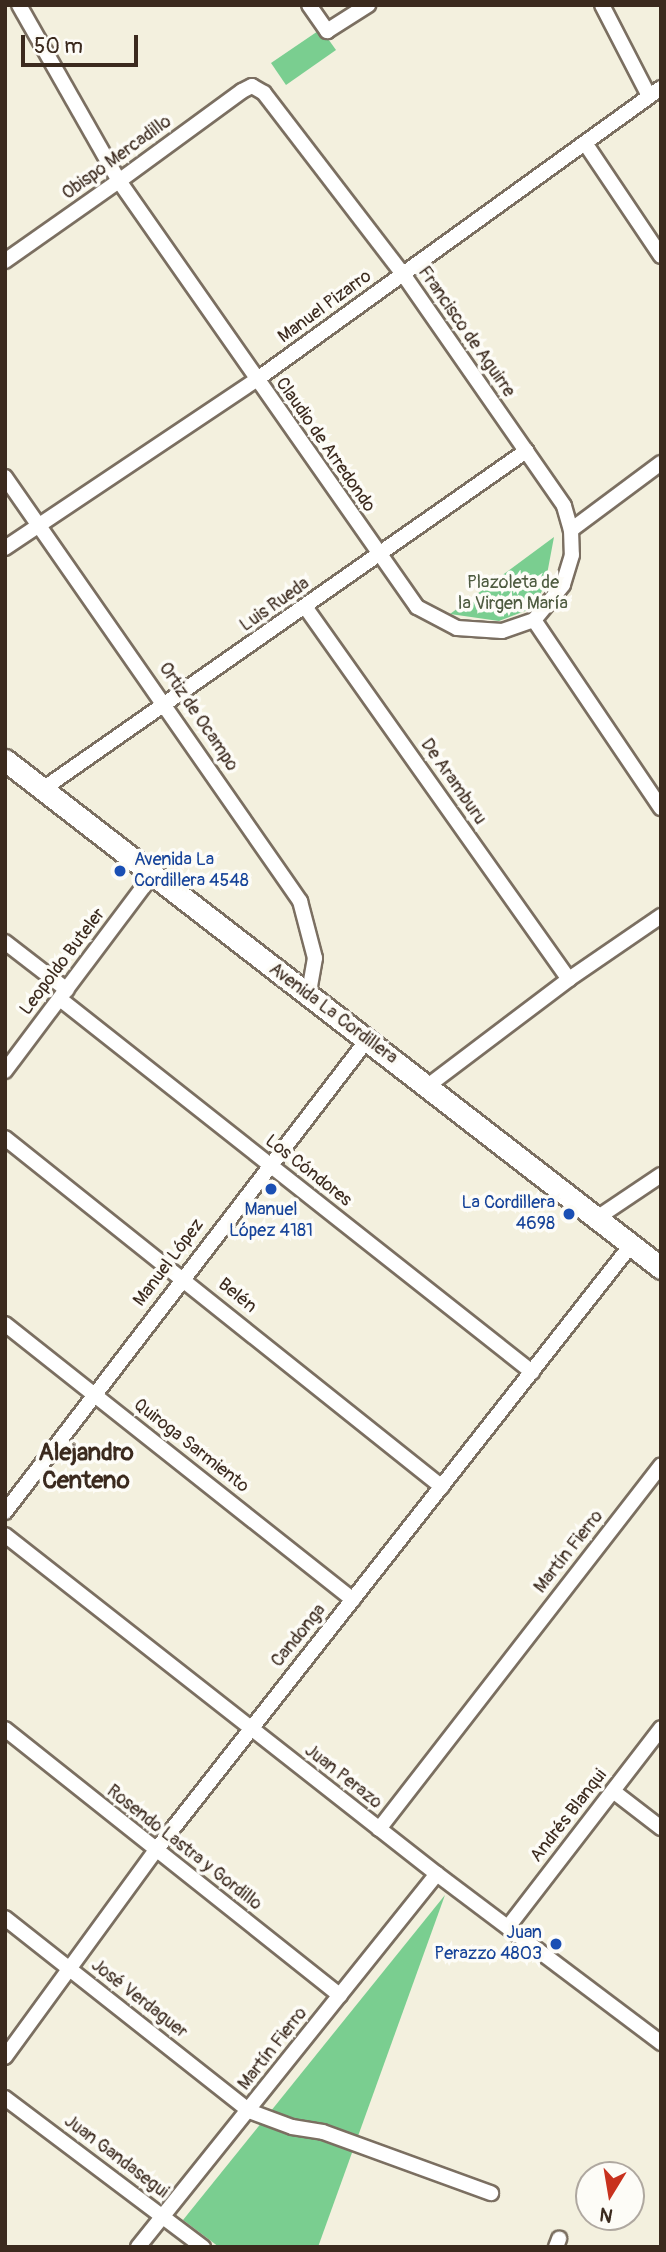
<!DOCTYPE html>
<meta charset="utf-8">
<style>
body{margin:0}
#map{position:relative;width:666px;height:2252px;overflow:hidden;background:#f3f0de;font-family:Pangolin,sans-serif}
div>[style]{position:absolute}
.green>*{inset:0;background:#7ace90}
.roads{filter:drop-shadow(2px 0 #7b6f61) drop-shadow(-2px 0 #7b6f61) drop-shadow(0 2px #7b6f61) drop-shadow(0 -2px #7b6f61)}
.minor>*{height:14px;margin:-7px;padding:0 7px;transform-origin:7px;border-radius:7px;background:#fff}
.secondary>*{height:21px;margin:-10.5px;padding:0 10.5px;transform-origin:10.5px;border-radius:10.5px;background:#fff}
.dots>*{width:19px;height:19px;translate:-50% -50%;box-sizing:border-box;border:4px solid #fdfcf7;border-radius:50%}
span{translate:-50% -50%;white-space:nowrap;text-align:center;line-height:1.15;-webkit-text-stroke:7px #fdfcf7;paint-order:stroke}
.street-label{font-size:18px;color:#3b2a1e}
.park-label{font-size:18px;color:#4e5b40}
.transit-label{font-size:18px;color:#164399}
.left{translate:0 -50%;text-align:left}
.right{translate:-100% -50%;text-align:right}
.district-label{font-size:24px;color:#3b2a1e;font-weight:700}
.frame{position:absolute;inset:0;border:7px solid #3b2a1e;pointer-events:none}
.north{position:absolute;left:575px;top:2161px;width:70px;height:70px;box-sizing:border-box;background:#fdfcf7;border:2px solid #afa8a0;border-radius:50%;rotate:191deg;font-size:19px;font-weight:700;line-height:28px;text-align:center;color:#3b2a1e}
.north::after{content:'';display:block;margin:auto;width:24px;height:32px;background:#c8321e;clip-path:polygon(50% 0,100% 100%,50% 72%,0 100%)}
.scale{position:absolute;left:21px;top:35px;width:117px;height:32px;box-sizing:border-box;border:4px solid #3b2a1e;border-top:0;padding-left:9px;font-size:21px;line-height:24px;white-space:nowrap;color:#3b2a1e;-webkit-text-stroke:5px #fdfcf7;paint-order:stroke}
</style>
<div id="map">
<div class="green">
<i style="clip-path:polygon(321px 29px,336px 50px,286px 85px,271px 63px)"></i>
<i style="clip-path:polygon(554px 537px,545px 585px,533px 608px,499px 621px,450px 614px)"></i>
<i style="clip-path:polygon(445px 1895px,318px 2247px,219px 2247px,183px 2220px)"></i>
</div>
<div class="roads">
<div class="minor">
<i style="left:309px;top:5px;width:32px;rotate:55deg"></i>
<i style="left:327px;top:31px;width:49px;rotate:-32.4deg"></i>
<i style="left:602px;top:5px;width:102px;rotate:62.7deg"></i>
<i style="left:585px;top:143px;width:136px;rotate:56.1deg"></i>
<i style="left:5px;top:261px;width:139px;rotate:-35.1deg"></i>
<i style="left:119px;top:181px;width:152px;rotate:-36.2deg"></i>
<i style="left:242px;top:91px;width:11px;rotate:-27deg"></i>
<i style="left:252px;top:86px;width:14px;rotate:30deg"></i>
<i style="left:264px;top:93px;width:228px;rotate:52.5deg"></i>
<i style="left:403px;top:274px;width:282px;rotate:55.2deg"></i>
<i style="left:564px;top:506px;width:25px;rotate:74deg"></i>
<i style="left:571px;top:530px;width:25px;rotate:88deg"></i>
<i style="left:572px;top:555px;width:31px;rotate:107deg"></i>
<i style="left:563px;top:585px;width:45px;rotate:129.6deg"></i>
<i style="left:534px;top:620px;width:34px;rotate:161deg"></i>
<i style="left:502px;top:631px;width:45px;rotate:-176.2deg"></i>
<i style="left:457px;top:628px;width:45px;rotate:-152.3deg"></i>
<i style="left:417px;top:607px;width:520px;rotate:-124.97deg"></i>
<i style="left:119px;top:181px;width:202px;rotate:-119.6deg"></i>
<i style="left:5px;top:477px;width:517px;rotate:55.17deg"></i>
<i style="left:300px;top:901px;width:59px;rotate:75.3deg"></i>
<i style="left:315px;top:958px;width:39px;rotate:100deg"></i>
<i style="left:571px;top:530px;width:112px;rotate:-36.7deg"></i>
<i style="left:5px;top:548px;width:302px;rotate:-33.8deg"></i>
<i style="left:256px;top:380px;width:499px;rotate:-35.8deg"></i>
<i style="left:306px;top:608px;width:455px;rotate:54.7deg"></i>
<i style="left:534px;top:620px;width:227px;rotate:56deg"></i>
<i style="left:43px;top:789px;width:590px;rotate:-34.98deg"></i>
<i style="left:5px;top:942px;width:78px;rotate:37.7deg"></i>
<i style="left:60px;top:999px;width:602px;rotate:38.32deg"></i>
<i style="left:5px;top:1071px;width:245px;rotate:-53.1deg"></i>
<i style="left:429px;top:1085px;width:176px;rotate:-37.1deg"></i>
<i style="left:569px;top:979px;width:112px;rotate:-34.4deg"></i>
<i style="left:5px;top:1138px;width:559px;rotate:38.61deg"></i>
<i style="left:597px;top:1218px;width:77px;rotate:-33.9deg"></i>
<i style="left:5px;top:1324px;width:444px;rotate:38.4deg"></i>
<i style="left:5px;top:1512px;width:595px;rotate:-52.51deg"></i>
<i style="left:5px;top:1535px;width:549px;rotate:38.12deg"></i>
<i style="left:437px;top:1874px;width:281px;rotate:37deg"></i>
<i style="left:5px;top:1729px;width:428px;rotate:38.5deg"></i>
<i style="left:613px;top:1791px;width:61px;rotate:37.6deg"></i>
<i style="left:379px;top:1829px;width:460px;rotate:-52.2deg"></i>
<i style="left:5px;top:1918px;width:311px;rotate:38.3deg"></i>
<i style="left:249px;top:2111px;width:46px;rotate:20.4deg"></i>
<i style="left:292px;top:2127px;width:31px;rotate:9deg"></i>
<i style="left:323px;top:2132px;width:179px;rotate:20deg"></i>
<i style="left:508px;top:1927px;width:251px;rotate:-52.4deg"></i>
<i style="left:5px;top:2057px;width:256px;rotate:-53.9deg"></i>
<i style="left:156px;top:1850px;width:769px;rotate:-51.86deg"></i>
<i style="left:5px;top:2098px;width:248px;rotate:37deg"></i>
<i style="left:138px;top:2247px;width:478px;rotate:-51.3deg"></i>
<i style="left:556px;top:2247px;width:9px;rotate:-69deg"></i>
</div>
<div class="secondary">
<i style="left:5px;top:760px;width:830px;rotate:37.75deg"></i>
</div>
</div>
<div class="dots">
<i style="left:120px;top:871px;background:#1a4fb4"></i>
<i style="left:271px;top:1189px;background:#1a4fb4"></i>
<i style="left:569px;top:1214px;background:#1a4fb4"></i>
<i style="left:556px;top:1944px;background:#1a4fb4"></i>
</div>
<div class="street-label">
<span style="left:117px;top:158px;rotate:-36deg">Obispo Mercadillo</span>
<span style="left:325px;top:307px;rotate:-36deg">Manuel Pizarro</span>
<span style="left:466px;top:332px;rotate:55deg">Francisco de Aguirre</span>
<span style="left:325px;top:445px;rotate:55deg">Claudio de Arredondo</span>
<span style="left:275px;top:605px;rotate:-35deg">Luis Rueda</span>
<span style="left:198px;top:717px;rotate:56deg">Ortiz de Ocampo</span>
<span style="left:453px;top:782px;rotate:55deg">De Aramburu</span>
<span style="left:63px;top:962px;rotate:-53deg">Leopoldo Buteler</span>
<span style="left:333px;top:1014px;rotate:37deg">Avenida La Cordillera</span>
<span style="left:308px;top:1171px;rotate:38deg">Los Cóndores</span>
<span style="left:169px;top:1263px;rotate:-53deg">Manuel López</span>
<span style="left:237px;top:1296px;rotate:39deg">Belén</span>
<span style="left:191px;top:1446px;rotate:38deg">Quiroga Sarmiento</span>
<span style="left:569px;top:1552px;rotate:-52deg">Martín Fierro</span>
<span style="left:299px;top:1636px;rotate:-51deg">Candonga</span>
<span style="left:343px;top:1777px;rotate:38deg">Juan Perazo</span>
<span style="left:569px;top:1816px;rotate:-52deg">Andrés Blanqui</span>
<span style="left:184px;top:1848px;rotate:38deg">Rosendo Lastra y Gordillo</span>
<span style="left:139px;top:1999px;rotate:38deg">José Verdaguer</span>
<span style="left:273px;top:2049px;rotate:-52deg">Martín Fierro</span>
<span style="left:116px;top:2157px;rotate:37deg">Juan Gandasegui</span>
</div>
<div class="park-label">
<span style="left:513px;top:594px">Plazoleta de<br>la Virgen María</span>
</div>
<div class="transit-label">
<span class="left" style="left:134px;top:871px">Avenida La<br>Cordillera 4548</span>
<span class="right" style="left:555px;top:1214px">La Cordillera<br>4698</span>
<span style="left:271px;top:1221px">Manuel<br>López 4181</span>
<span class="right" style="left:542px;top:1944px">Juan<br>Perazzo 4803</span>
</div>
<div class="district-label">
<span style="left:86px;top:1467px">Alejandro<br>Centeno</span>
</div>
<div class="frame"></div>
<div class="north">N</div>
<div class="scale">50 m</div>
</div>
